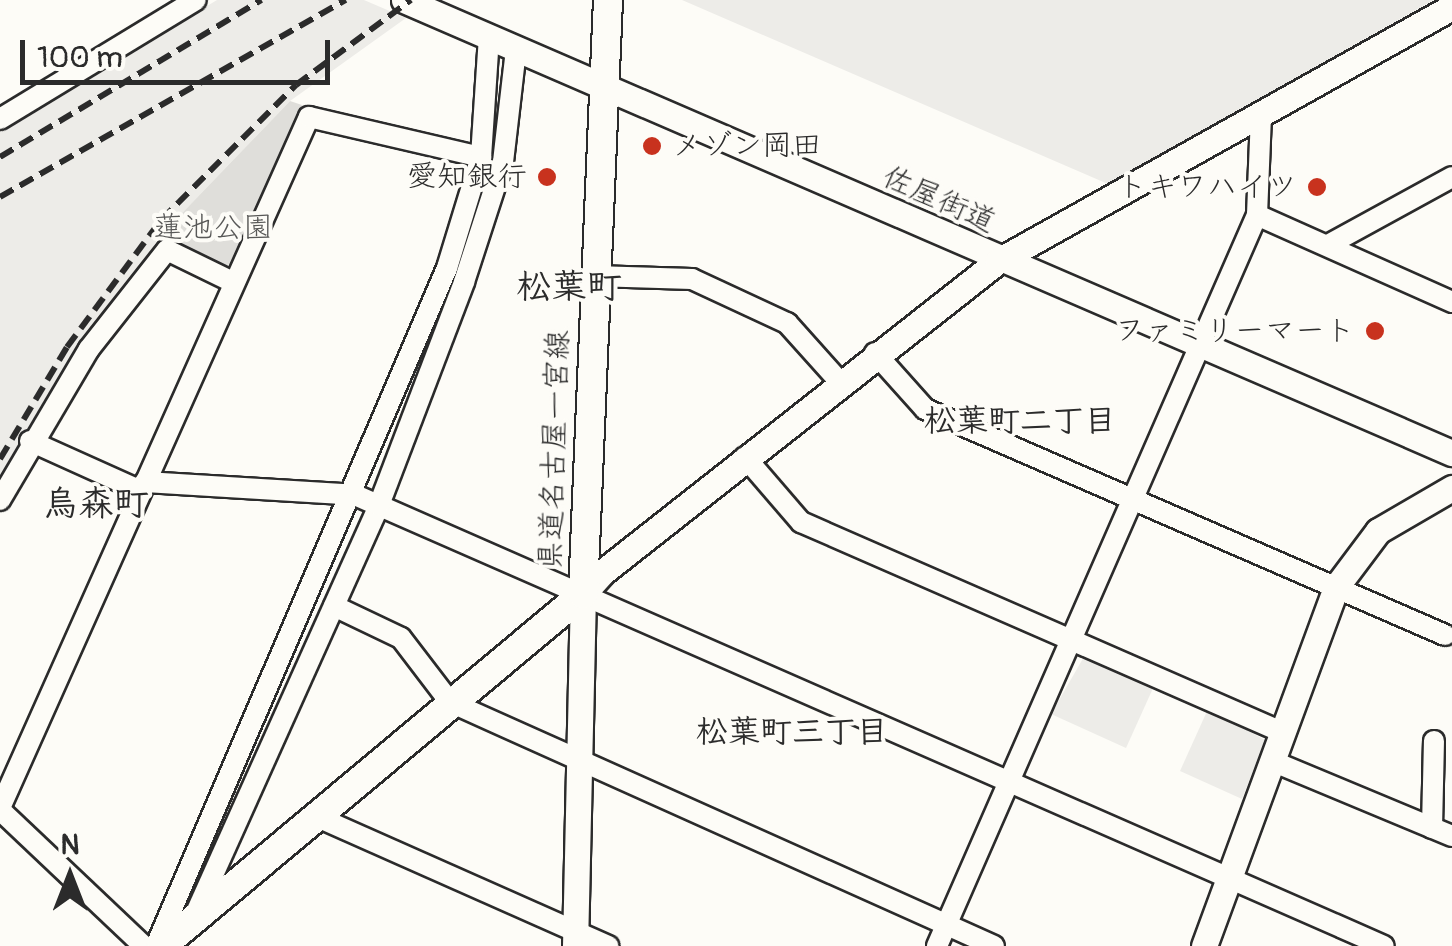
<!DOCTYPE html>
<meta charset="utf-8">
<style>
body{margin:0}
#map{position:relative;width:1452px;height:946px;overflow:hidden;background:#fdfcf7;font-family:Pangolin,"Klee One",sans-serif}
div>[style]{position:absolute}
.built>*{inset:0;background:#edece8}
.green>*{inset:0;background:#dfdeda}
.roads{filter:drop-shadow(2px 0 #2b2b2b) drop-shadow(-2px 0 #2b2b2b) drop-shadow(0 2px #2b2b2b) drop-shadow(0 -2px #2b2b2b)}
.minor>*{height:20px;margin:-10px;padding:0 10px;transform-origin:10px;border-radius:10px;background:#fdfcf7}
.tertiary>*{height:25px;margin:-12.5px;padding:0 12.5px;transform-origin:12.5px;border-radius:12.5px;background:#fdfcf7}
.secondary>*{height:28px;margin:-14px;padding:0 14px;transform-origin:14px;border-radius:14px;background:#fdfcf7}
.rail>*{height:6px;margin-top:-3px;transform-origin:0;background:repeating-linear-gradient(90deg,#2b2b2b 0 15px,transparent 0 23px)}
.dots>*{width:28px;height:28px;translate:-50% -50%;box-sizing:border-box;border:5px solid #fdfcf7;border-radius:50%}
span{translate:-50% -50%;white-space:nowrap;text-align:center;line-height:1.15;-webkit-text-stroke:8px #fdfcf7;paint-order:stroke}
.poi-label{font-size:30px;color:#2b2b2b}
.left{translate:0 -50%;text-align:left}
.right{translate:-100% -50%;text-align:right}
.street-label{font-size:30px;color:#2b2b2b}
.park-label{font-size:30px;color:#585857}
.neighbourhood-label{font-size:32px;color:#2b2b2b;font-weight:700}
.quarter-label{font-size:35px;color:#2b2b2b;font-weight:700}
.north{position:absolute;left:20px;top:826px;width:100px;height:100px;-webkit-text-stroke:8px #fdfcf7;paint-order:stroke;rotate:0deg;font-size:28px;font-weight:700;line-height:40px;text-align:center;color:#2b2b2b}
.north::after{content:'';display:block;margin:auto;width:35px;height:45px;background:#2b2b2b;clip-path:polygon(50% 0,100% 100%,50% 72%,0 100%)}
.scale{position:absolute;left:20px;top:40px;width:310px;height:45px;box-sizing:border-box;border:5px solid #2b2b2b;border-top:0;padding-left:12px;font-size:30px;line-height:35px;white-space:nowrap;color:#2b2b2b;-webkit-text-stroke:8px #fdfcf7;paint-order:stroke}
</style>
<div id="map">
<div class="built">
<i style="clip-path:polygon(217px 0,364px 0,406px 18px,290px 101px,160px 236px,0 481px,0 131px)"></i>
<i style="clip-path:polygon(682px 0,1434px 0,1108px 184px)"></i>
<i style="clip-path:polygon(1085px 655px,1154px 686px,1126px 748px,1051px 714px)"></i>
<i style="clip-path:polygon(1208px 709px,1265px 740px,1242px 799px,1180px 771px)"></i>
</div>
<div class="green">
<i style="clip-path:polygon(290px 101px,302px 105px,231px 264px,219px 267px,160px 236px)"></i>
</div>
<div class="roads">
<div class="minor">
<i style="left:0;top:119px;width:229px;rotate:-31.3deg"></i>
<i style="left:1257px;top:215px;width:214px;rotate:24deg"></i>
<i style="left:1328px;top:245px;width:141px;rotate:-28.7deg"></i>
<i style="left:594px;top:276px;width:98px;rotate:1.8deg"></i>
<i style="left:692px;top:279px;width:105px;rotate:24.9deg"></i>
<i style="left:787px;top:323px;width:78px;rotate:48.1deg"></i>
<i style="left:875px;top:353px;width:75px;rotate:48.2deg"></i>
<i style="left:925px;top:409px;width:567px;rotate:23.49deg"></i>
<i style="left:30px;top:441px;width:122px;rotate:24.2deg"></i>
<i style="left:745px;top:457px;width:86px;rotate:49.3deg"></i>
<i style="left:801px;top:522px;width:525px;rotate:23.59deg"></i>
<i style="left:145px;top:482px;width:210px;rotate:3.5deg"></i>
<i style="left:355px;top:495px;width:1123px;rotate:23.67deg"></i>
<i style="left:0;top:500px;width:175px;rotate:-59.5deg"></i>
<i style="left:89px;top:349px;width:126px;rotate:-51.8deg"></i>
<i style="left:167px;top:250px;width:73px;rotate:25.9deg"></i>
<i style="left:334px;top:606px;width:74px;rotate:25.5deg"></i>
<i style="left:401px;top:638px;width:81px;rotate:52.6deg"></i>
<i style="left:450px;top:702px;width:596px;rotate:24.16deg"></i>
<i style="left:1272px;top:761px;width:195px;rotate:22.6deg"></i>
<i style="left:0;top:808px;width:757px;rotate:-65.91deg"></i>
<i style="left:309px;top:117px;width:177px;rotate:13.1deg"></i>
<i style="left:0;top:810px;width:198px;rotate:43.4deg"></i>
<i style="left:315px;top:816px;width:321px;rotate:23.9deg"></i>
<i style="left:1432px;top:828px;width:87px;rotate:-88.7deg"></i>
<i style="left:195px;top:915px;width:449px;rotate:-65.8deg"></i>
<i style="left:379px;top:505px;width:239px;rotate:-69.1deg"></i>
<i style="left:464px;top:282px;width:126px;rotate:-72deg"></i>
<i style="left:503px;top:162px;width:114px;rotate:-83.4deg"></i>
<i style="left:156px;top:946px;width:738px;rotate:-66.77deg"></i>
<i style="left:447px;top:268px;width:116px;rotate:-73deg"></i>
<i style="left:481px;top:157px;width:120px;rotate:-86.2deg"></i>
<i style="left:937px;top:946px;width:798px;rotate:-66.36deg"></i>
<i style="left:1257px;top:215px;width:99px;rotate:-87.7deg"></i>
</div>
<div class="tertiary">
<i style="left:404px;top:0;width:1142px;rotate:23.38deg"></i>
<i style="left:575px;top:946px;width:352px;rotate:-88.7deg"></i>
<i style="left:583px;top:594px;width:31px;rotate:-48deg"></i>
<i style="left:604px;top:571px;width:501px;rotate:-38.2deg"></i>
<i style="left:998px;top:261px;width:520px;rotate:-29.23deg"></i>
<i style="left:1204px;top:946px;width:382px;rotate:-69.8deg"></i>
<i style="left:1336px;top:587px;width:70px;rotate:-53.1deg"></i>
<i style="left:1378px;top:531px;width:86px;rotate:-30.2deg"></i>
</div>
<div class="secondary">
<i style="left:162px;top:946px;width:549px;rotate:-39.9deg"></i>
<i style="left:583px;top:594px;width:595px;rotate:-87.59deg"></i>
</div>
</div>
<div class="rail">
<i style="left:0;top:157px;width:305px;rotate:-31deg"></i>
<i style="left:0;top:197px;width:398px;rotate:-29.7deg"></i>
<i style="left:0;top:459px;width:131px;rotate:-59.1deg"></i>
<i style="left:67px;top:347px;width:158px;rotate:-53.5deg"></i>
<i style="left:161px;top:220px;width:191px;rotate:-45deg"></i>
<i style="left:296px;top:85px;width:143px;rotate:-36.5deg"></i>
</div>
<div class="dots">
<i style="left:652px;top:146px;background:#c8321e"></i>
<i style="left:547px;top:177px;background:#c8321e"></i>
<i style="left:1317px;top:187px;background:#c8321e"></i>
<i style="left:1375px;top:331px;background:#c8321e"></i>
</div>
<div class="poi-label">
<span class="left" style="left:672px;top:146px">メゾン岡田</span>
<span class="right" style="left:527px;top:177px">愛知銀行</span>
<span class="right" style="left:1297px;top:187px">トキワハイツ</span>
<span class="right" style="left:1355px;top:331px">ファミリーマート</span>
</div>
<div class="street-label">
<span style="left:939px;top:200px;rotate:24deg">佐屋街道</span>
<span style="left:555px;top:450px;rotate:-88deg">県道名古屋一宮線</span>
</div>
<div class="park-label">
<span style="left:213px;top:228px">蓮池公園</span>
</div>
<div class="neighbourhood-label">
<span style="left:1020px;top:421px">松葉町二丁目</span>
<span style="left:792px;top:732px">松葉町三丁目</span>
</div>
<div class="quarter-label">
<span style="left:569px;top:287px">松葉町</span>
<span style="left:96px;top:504px">烏森町</span>
</div>
<div class="north">N</div>
<div class="scale">100 m</div>
</div>
